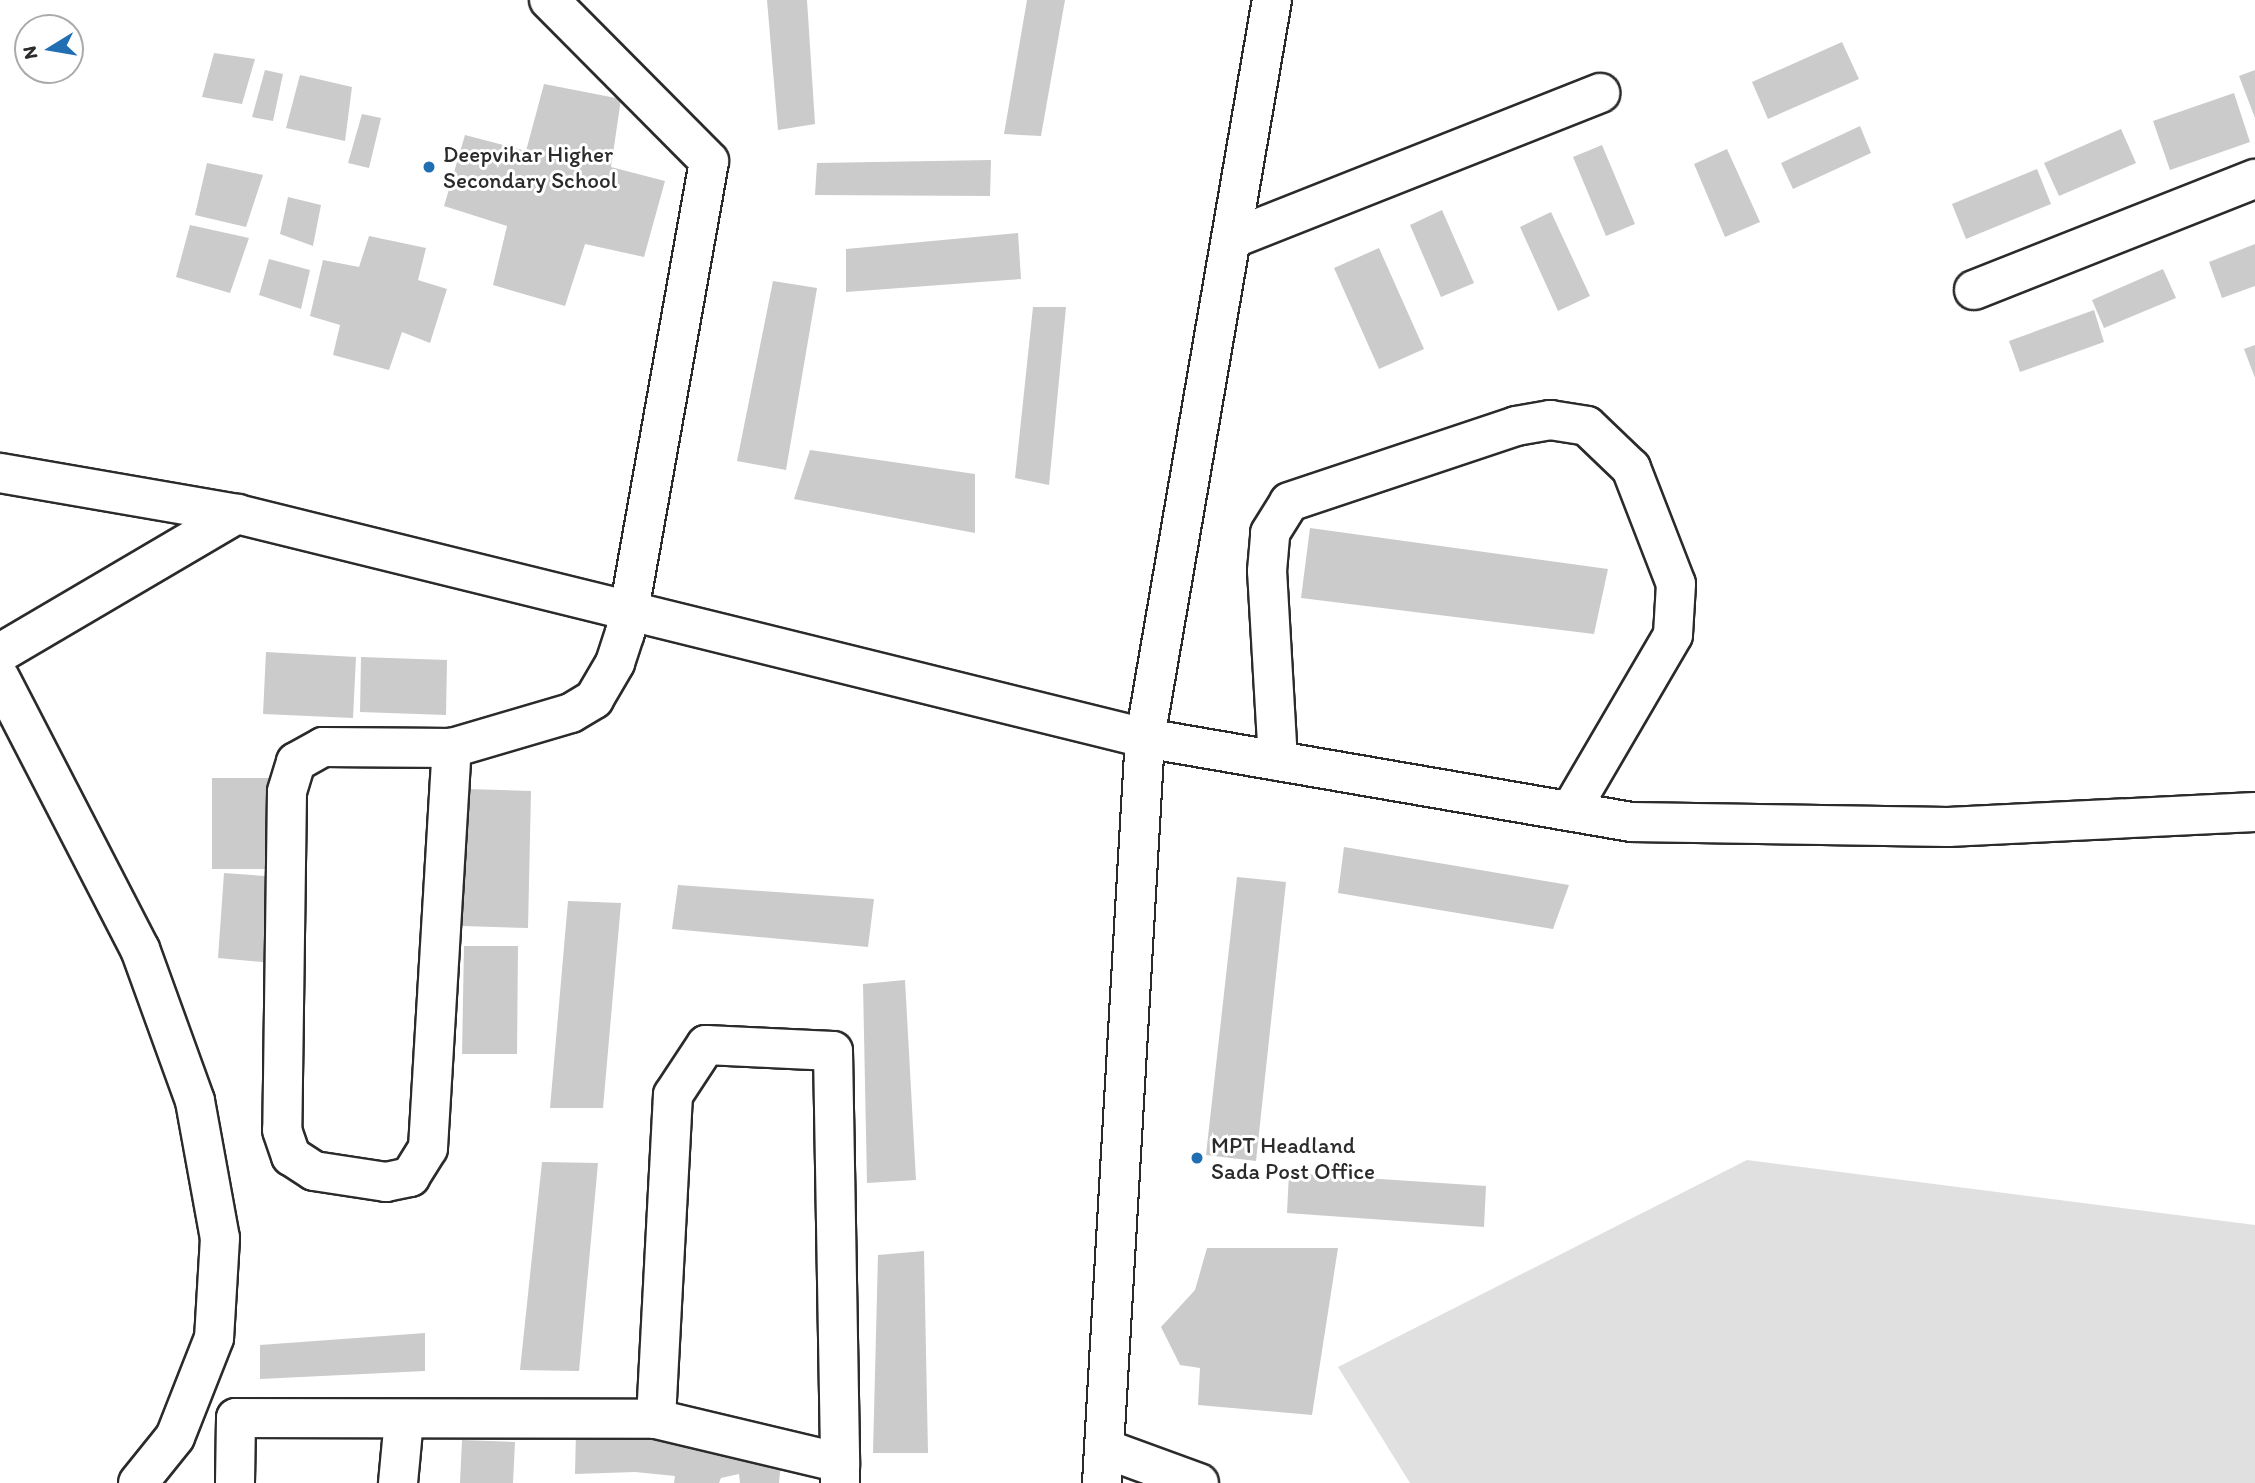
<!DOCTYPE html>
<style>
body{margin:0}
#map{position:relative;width:2255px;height:1483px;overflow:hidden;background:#fff;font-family:Itim,sans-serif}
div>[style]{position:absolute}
.green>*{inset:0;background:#e0e0e0}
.building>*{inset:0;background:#cbcbcb}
.roads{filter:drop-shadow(2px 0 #2b2b2b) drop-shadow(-2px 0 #2b2b2b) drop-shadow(0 2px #2b2b2b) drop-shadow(0 -2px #2b2b2b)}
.minor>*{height:38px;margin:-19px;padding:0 19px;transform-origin:19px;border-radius:19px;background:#fff}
.dots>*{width:19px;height:19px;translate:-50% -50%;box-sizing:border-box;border:4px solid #fff;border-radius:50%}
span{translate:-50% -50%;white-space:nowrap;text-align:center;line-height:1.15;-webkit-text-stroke:6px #fff;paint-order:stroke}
.poi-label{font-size:23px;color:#2b2b2b}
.left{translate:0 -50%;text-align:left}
.north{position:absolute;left:14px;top:14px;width:70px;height:70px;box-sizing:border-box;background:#fff;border:2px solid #aaa;border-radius:50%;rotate:259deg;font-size:19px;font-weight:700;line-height:28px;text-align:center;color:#2b2b2b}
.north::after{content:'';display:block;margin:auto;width:24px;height:32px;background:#1f6fb2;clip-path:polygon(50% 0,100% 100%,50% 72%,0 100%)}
</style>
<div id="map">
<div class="green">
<i style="clip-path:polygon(1747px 1160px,2255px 1225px,2255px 1483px,1410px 1483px,1338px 1367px)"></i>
</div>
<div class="building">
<i style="clip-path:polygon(767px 0,807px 0,815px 124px,778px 130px)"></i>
<i style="clip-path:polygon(1027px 0,1065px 0,1041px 136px,1004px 134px)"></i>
<i style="clip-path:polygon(1842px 42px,1859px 79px,1768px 119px,1752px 82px)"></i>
<i style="clip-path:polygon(214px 53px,255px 59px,242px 104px,202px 97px)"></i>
<i style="clip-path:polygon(265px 70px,283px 74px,273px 121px,252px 117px)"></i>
<i style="clip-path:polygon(2255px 70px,2255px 118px,2239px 76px)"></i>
<i style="clip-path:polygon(300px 75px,352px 87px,345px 141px,286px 128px)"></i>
<i style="clip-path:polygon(544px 84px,621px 99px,611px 167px,665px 181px,644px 257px,585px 244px,565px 306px,493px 285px,507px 226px,444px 206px,465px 135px,526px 151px)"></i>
<i style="clip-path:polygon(2234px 93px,2250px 142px,2170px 170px,2153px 121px)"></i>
<i style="clip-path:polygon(362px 114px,381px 118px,369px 168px,348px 163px)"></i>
<i style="clip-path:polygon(1860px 126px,1871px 153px,1793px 189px,1781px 163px)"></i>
<i style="clip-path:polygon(2121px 129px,2136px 163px,2059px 196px,2044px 163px)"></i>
<i style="clip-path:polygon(1602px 145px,1635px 224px,1606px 236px,1573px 157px)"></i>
<i style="clip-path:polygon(1727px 149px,1760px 222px,1725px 237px,1694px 164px)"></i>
<i style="clip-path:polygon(991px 160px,990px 196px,815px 195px,817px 163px)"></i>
<i style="clip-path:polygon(207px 163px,263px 175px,246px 227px,195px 215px)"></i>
<i style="clip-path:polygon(2037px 169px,2051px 204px,1966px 239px,1952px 204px)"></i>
<i style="clip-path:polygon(288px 197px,321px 205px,313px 246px,280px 234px)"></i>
<i style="clip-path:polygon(1442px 210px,1474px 283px,1441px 297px,1410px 225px)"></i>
<i style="clip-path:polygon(1551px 212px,1590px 296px,1558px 311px,1520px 227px)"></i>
<i style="clip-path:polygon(190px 225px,249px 238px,230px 293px,176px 277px)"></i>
<i style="clip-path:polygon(1018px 233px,1021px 279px,846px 292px,846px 249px)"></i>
<i style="clip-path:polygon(369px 236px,426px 248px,418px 280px,447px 289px,430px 343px,402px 332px,389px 370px,333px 355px,340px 325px,310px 316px,323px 260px,359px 267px)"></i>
<i style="clip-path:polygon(2255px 244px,2255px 286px,2222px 298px,2209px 262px)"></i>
<i style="clip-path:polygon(1379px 248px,1424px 349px,1379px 369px,1334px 268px)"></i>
<i style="clip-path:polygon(269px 259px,310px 270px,301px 309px,259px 295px)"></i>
<i style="clip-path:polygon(2163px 269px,2176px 298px,2104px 328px,2092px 300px)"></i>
<i style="clip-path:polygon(773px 281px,817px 288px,786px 470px,737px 461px)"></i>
<i style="clip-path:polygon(1033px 307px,1066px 307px,1049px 485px,1015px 478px)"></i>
<i style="clip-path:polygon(2094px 310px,2104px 342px,2020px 372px,2009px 341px)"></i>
<i style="clip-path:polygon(2255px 345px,2255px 378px,2244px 349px)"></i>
<i style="clip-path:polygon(810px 450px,975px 474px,975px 533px,794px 499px)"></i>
<i style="clip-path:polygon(1310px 528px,1608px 569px,1594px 634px,1301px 598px)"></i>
<i style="clip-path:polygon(266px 652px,356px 657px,353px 718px,263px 714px)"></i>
<i style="clip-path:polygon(361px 657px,447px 660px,446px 715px,360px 712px)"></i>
<i style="clip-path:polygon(212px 778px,273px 778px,273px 869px,212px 869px)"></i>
<i style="clip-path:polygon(466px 789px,531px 791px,528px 928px,462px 926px)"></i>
<i style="clip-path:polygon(1344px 847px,1569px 885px,1553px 929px,1338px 893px)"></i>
<i style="clip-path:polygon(224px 873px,279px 877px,272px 963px,218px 958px)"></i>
<i style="clip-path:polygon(1237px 877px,1286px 882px,1256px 1161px,1206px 1155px)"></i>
<i style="clip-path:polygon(678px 885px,874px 899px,868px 947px,672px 929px)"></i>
<i style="clip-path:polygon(568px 901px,621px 903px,603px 1108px,550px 1108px)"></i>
<i style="clip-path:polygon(464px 946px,518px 946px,517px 1054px,462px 1054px)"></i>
<i style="clip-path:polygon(905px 980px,916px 1180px,867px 1183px,863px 984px)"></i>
<i style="clip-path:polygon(542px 1162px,598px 1163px,579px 1371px,520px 1370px)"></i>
<i style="clip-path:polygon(1289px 1173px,1486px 1186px,1484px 1227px,1287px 1213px)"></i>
<i style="clip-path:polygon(1207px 1248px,1338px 1248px,1312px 1415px,1198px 1405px,1200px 1368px,1180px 1365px,1161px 1327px,1195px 1290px)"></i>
<i style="clip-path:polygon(924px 1251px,928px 1453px,873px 1453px,878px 1255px)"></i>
<i style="clip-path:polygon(425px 1333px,425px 1371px,260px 1379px,260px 1345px)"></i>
<i style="clip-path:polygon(576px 1431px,645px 1434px,781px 1462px,779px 1483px,740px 1483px,739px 1474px,721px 1478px,719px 1483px,674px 1483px,675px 1476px,635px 1472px,575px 1474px)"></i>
<i style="clip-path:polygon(462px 1440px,515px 1442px,513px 1483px,460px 1483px)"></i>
</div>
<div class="roads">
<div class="minor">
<i style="left:1234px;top:238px;width:394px;rotate:-21.6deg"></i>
<i style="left:1974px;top:290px;width:302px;rotate:-21.6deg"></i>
<i style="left:0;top:473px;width:241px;rotate:9.8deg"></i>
<i style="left:237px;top:514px;width:935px;rotate:13.86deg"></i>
<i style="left:1145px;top:738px;width:494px;rotate:9.8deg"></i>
<i style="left:1632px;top:822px;width:316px;rotate:0.9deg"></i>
<i style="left:1948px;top:827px;width:307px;rotate:-2.8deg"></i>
<i style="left:0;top:653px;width:275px;rotate:-30.4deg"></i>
<i style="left:0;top:678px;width:305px;rotate:62.7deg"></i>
<i style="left:140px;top:949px;width:162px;rotate:70.1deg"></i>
<i style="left:195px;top:1101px;width:139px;rotate:79.7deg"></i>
<i style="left:220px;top:1238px;width:100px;rotate:93.4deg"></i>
<i style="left:214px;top:1338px;width:106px;rotate:111.5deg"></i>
<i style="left:175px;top:1437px;width:59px;rotate:128.8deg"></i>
<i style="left:452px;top:748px;width:129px;rotate:-179.6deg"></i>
<i style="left:323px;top:747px;width:31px;rotate:151deg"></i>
<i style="left:296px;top:762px;width:31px;rotate:107deg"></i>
<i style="left:287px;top:792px;width:338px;rotate:90.8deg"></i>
<i style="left:282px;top:1130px;width:28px;rotate:71deg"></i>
<i style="left:291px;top:1156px;width:27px;rotate:33deg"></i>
<i style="left:314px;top:1171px;width:73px;rotate:8.7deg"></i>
<i style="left:386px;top:1182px;width:25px;rotate:-12deg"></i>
<i style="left:410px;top:1177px;width:34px;rotate:-58deg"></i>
<i style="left:428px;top:1148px;width:401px;rotate:-86.6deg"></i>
<i style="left:452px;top:748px;width:124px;rotate:-16.4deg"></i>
<i style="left:571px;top:713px;width:27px;rotate:-31deg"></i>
<i style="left:594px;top:699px;width:42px;rotate:-59.7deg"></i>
<i style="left:615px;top:663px;width:32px;rotate:-72deg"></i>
<i style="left:625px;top:633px;width:479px;rotate:-79.9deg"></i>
<i style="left:709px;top:161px;width:227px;rotate:-134.8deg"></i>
<i style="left:1278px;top:761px;width:190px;rotate:-93.3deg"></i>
<i style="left:1267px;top:571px;width:38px;rotate:-85deg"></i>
<i style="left:1270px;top:533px;width:36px;rotate:-58deg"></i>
<i style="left:1289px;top:502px;width:239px;rotate:-18.5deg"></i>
<i style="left:1516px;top:426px;width:35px;rotate:-10deg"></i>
<i style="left:1550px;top:420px;width:37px;rotate:9deg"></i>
<i style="left:1587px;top:426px;width:61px;rotate:43.7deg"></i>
<i style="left:1631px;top:468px;width:124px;rotate:68.8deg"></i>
<i style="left:1676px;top:584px;width:51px;rotate:93.4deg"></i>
<i style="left:1673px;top:635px;width:204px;rotate:120.3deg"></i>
<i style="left:656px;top:1419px;width:324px;rotate:-87deg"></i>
<i style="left:673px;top:1095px;width:60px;rotate:-56.6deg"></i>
<i style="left:706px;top:1045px;width:127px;rotate:2.7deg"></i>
<i style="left:833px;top:1051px;width:412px;rotate:89deg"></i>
<i style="left:1106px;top:1449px;width:99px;rotate:20.1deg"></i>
<i style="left:235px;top:1483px;width:65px;rotate:-89.1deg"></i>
<i style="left:236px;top:1418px;width:420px;rotate:0.1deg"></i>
<i style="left:656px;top:1419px;width:189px;rotate:13.4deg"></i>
<i style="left:840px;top:1463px;width:20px;rotate:90deg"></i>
<i style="left:398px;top:1483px;width:63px;rotate:-84.6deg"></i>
<i style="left:1102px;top:1483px;width:746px;rotate:-86.7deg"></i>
<i style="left:1145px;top:738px;width:749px;rotate:-80.24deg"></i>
</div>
</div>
<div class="dots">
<i style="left:429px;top:167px;background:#1f6fb2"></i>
<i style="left:1197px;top:1158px;background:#1f6fb2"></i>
</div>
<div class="poi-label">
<span class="left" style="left:443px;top:167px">Deepvihar Higher<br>Secondary School</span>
<span class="left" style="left:1211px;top:1158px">MPT Headland<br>Sada Post Office</span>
</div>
<div class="north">N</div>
</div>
